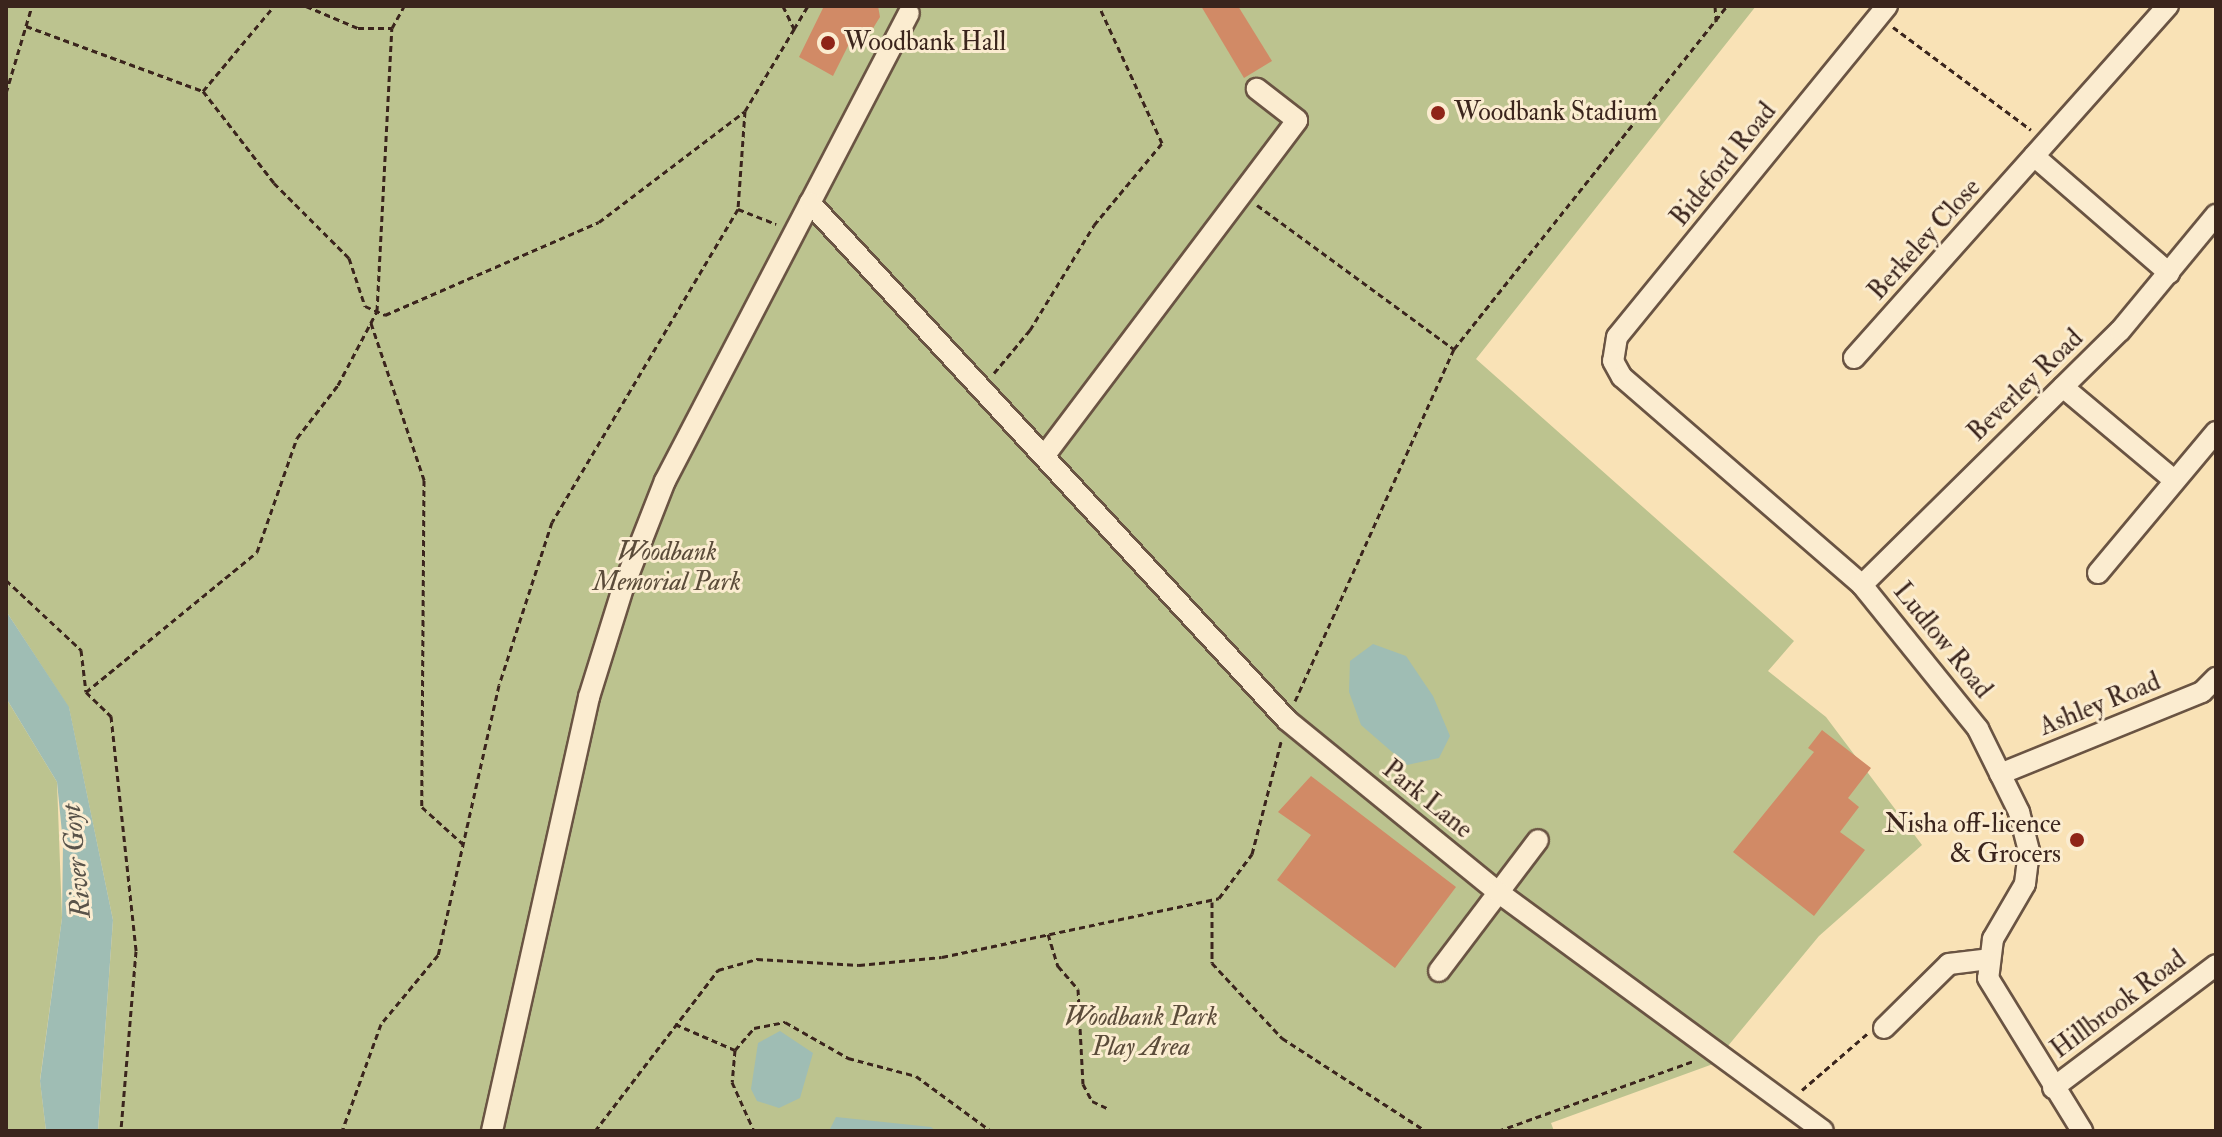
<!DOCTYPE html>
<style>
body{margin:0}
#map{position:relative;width:2222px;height:1137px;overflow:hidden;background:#f9e2b6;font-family:"IM FELL Double Pica",serif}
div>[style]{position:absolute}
.green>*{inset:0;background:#bcc38f}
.water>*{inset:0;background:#9fbdb4}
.building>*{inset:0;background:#d18a66}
.path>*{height:3px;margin-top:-1.5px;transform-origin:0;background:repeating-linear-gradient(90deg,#3b251d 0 6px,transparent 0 10px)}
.roads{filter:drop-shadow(2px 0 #6a5443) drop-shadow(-2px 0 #6a5443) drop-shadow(0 2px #6a5443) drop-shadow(0 -2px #6a5443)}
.minor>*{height:20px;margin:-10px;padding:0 10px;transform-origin:10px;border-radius:10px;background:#fbecd0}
.dots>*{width:22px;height:22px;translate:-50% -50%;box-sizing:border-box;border:4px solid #fbecd0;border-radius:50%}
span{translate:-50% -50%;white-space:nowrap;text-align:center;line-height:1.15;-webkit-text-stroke:6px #fbecd0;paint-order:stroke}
.poi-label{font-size:26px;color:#3b251d}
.left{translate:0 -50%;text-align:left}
.right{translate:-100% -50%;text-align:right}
.street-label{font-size:26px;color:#3b251d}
.park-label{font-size:26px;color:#5b4c3a;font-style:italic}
.water-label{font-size:28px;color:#59534a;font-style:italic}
.frame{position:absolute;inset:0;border:8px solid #3b251d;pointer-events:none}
</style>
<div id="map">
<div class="green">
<i style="clip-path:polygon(6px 6px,1756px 6px,1476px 359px,1794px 641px,1768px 671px,1826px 717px,1922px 845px,1819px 936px,1713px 1064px,1551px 1123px,1554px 1131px,98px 1131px,113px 920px,69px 708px,6px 611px)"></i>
<i style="clip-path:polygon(6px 698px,57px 782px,62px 918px,40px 1080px,46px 1131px,6px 1131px)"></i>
</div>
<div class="water">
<i style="clip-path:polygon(6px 611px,69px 707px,113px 920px,98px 1131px,46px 1131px,40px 1081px,62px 918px,63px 843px,57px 782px,6px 698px)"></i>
<i style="clip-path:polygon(1373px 644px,1406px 656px,1433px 696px,1450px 736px,1439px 758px,1407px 765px,1361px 725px,1349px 692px,1350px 661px)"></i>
<i style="clip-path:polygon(780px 1031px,813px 1053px,800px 1098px,779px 1108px,757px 1101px,751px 1089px,758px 1043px)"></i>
<i style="clip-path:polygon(836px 1117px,931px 1127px,936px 1131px,829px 1131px)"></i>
</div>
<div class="building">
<i style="clip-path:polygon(824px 6px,878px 6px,880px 17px,862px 46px,851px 40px,833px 76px,799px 57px)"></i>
<i style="clip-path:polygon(1201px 6px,1238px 6px,1272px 61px,1244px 78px)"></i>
<i style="clip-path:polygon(1822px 730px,1871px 768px,1848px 798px,1859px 807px,1840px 832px,1865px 850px,1814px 916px,1733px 852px,1814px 752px,1808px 748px)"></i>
<i style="clip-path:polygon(1311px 776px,1456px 887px,1395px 968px,1277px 880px,1311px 835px,1278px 812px)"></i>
</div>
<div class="path">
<i style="left:306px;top:6px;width:56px;rotate:22.9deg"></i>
<i style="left:358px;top:28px;width:34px"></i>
<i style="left:392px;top:28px;width:25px;rotate:-61deg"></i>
<i style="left:783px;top:6px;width:25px;rotate:64deg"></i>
<i style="left:794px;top:29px;width:27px;rotate:-59deg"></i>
<i style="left:1715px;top:6px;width:16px;rotate:86deg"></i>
<i style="left:26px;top:26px;width:189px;rotate:20.2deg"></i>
<i style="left:203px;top:91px;width:116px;rotate:52.3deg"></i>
<i style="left:274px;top:183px;width:106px;rotate:45deg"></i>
<i style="left:349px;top:258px;width:51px;rotate:71.6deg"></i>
<i style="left:365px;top:306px;width:22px;rotate:24deg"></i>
<i style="left:385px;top:315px;width:233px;rotate:-23.5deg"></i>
<i style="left:599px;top:222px;width:183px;rotate:-37.2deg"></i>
<i style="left:745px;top:111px;width:98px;rotate:94.1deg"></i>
<i style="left:738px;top:209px;width:364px;rotate:120.7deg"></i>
<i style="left:552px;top:522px;width:171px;rotate:108deg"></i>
<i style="left:499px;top:685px;width:277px;rotate:102.7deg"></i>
<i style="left:438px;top:955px;width:89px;rotate:129.6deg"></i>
<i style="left:381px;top:1024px;width:114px;rotate:110deg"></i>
<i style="left:1893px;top:27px;width:172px;rotate:36.7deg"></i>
<i style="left:203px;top:91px;width:111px;rotate:-50.1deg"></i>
<i style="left:6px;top:93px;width:91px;rotate:-73.4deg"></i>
<i style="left:745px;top:111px;width:96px;rotate:-59.1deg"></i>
<i style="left:1257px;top:205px;width:244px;rotate:36.2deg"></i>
<i style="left:738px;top:209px;width:41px;rotate:21.5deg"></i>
<i style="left:371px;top:323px;width:166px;rotate:71.3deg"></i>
<i style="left:424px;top:480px;width:327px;rotate:90.4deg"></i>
<i style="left:422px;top:807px;width:55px;rotate:42.1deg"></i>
<i style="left:994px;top:373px;width:56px;rotate:-50.1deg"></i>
<i style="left:1030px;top:330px;width:123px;rotate:-58.6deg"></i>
<i style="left:1094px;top:225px;width:107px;rotate:-50.3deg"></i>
<i style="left:1162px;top:143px;width:151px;rotate:-114.7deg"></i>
<i style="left:6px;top:580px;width:103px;rotate:43deg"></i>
<i style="left:81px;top:650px;width:42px;rotate:83.2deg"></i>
<i style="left:86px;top:692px;width:35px;rotate:44deg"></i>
<i style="left:111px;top:716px;width:236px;rotate:83.9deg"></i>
<i style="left:136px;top:951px;width:181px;rotate:94.8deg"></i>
<i style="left:86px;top:692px;width:221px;rotate:-39.3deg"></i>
<i style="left:257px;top:552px;width:121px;rotate:-70.7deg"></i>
<i style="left:297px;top:438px;width:67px;rotate:-52.3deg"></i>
<i style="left:338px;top:385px;width:84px;rotate:-62.2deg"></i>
<i style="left:377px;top:311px;width:283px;rotate:-87deg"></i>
<i style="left:1295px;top:701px;width:386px;rotate:-65.7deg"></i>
<i style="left:1454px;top:349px;width:438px;rotate:-51.5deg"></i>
<i style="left:1212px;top:902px;width:61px;rotate:90deg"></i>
<i style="left:1212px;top:963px;width:103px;rotate:47deg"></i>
<i style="left:1282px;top:1038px;width:171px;rotate:32.9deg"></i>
<i style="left:1048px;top:934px;width:34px;rotate:73deg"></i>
<i style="left:1058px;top:966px;width:30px;rotate:49deg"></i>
<i style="left:1078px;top:989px;width:95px;rotate:87deg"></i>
<i style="left:1083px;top:1084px;width:19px;rotate:62deg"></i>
<i style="left:1092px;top:1101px;width:19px;rotate:25deg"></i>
<i style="left:6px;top:1014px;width:14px;rotate:90deg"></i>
<i style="left:675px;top:1024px;width:65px;rotate:23.4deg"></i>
<i style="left:735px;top:1050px;width:29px;rotate:-49deg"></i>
<i style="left:754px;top:1028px;width:32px;rotate:-11deg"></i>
<i style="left:785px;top:1022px;width:73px;rotate:29.7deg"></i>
<i style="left:848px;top:1058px;width:70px;rotate:14.8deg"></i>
<i style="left:916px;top:1076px;width:93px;rotate:36.3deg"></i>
<i style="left:735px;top:1050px;width:32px;rotate:95deg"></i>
<i style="left:732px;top:1082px;width:54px;rotate:65.8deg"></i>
<i style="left:1802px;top:1090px;width:87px;rotate:-40.8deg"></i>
<i style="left:595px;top:1131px;width:203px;rotate:-52.6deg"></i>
<i style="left:718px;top:970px;width:41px;rotate:-15.8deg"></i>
<i style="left:757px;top:959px;width:102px;rotate:3.4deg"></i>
<i style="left:859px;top:965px;width:83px;rotate:-5.5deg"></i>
<i style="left:942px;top:957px;width:283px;rotate:-12deg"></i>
<i style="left:1219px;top:898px;width:55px;rotate:-53.1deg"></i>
<i style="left:1252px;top:854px;width:116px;rotate:-75.5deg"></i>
<i style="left:1498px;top:1131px;width:208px;rotate:-19.7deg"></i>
</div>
<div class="roads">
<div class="minor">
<i style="left:1887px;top:6px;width:427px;rotate:129.2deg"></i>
<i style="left:1617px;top:337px;width:24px;rotate:99deg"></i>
<i style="left:1613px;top:361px;width:18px;rotate:61deg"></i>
<i style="left:1622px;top:377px;width:318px;rotate:40.9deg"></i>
<i style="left:1862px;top:585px;width:185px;rotate:51.1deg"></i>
<i style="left:1978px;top:729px;width:93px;rotate:63.7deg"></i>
<i style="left:2019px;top:812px;width:40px;rotate:75.6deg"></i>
<i style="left:2029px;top:851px;width:33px;rotate:97deg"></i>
<i style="left:2025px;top:884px;width:64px;rotate:120.2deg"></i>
<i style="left:1993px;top:939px;width:39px;rotate:97deg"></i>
<i style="left:1988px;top:978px;width:180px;rotate:58.4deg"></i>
<i style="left:2034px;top:156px;width:179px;rotate:40.9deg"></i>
<i style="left:810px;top:203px;width:214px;rotate:-62.5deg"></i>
<i style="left:1854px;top:358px;width:472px;rotate:-48.3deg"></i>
<i style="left:2063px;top:387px;width:145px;rotate:40deg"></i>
<i style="left:1045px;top:455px;width:419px;rotate:-53deg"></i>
<i style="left:1297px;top:120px;width:51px;rotate:-142.2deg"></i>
<i style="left:2098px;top:573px;width:184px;rotate:-50.1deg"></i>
<i style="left:1862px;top:585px;width:362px;rotate:-44.6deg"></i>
<i style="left:2120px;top:331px;width:151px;rotate:-50.4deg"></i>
<i style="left:2000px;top:774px;width:218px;rotate:-22.1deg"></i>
<i style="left:2202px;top:692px;width:20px;rotate:-45deg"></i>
<i style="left:1439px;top:971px;width:164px;rotate:-52.9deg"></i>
<i style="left:1884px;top:1028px;width:91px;rotate:-44.6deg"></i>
<i style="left:1949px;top:964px;width:38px;rotate:-7deg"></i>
<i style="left:2053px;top:1088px;width:204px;rotate:-37deg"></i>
<i style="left:492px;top:1131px;width:445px;rotate:-77.4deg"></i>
<i style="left:589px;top:697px;width:114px;rotate:-72.7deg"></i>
<i style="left:623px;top:588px;width:115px;rotate:-68.6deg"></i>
<i style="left:665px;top:481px;width:314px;rotate:-62.5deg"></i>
<i style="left:810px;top:203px;width:703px;rotate:47.3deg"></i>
<i style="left:1287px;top:720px;width:272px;rotate:39.2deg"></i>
<i style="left:1498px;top:892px;width:403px;rotate:36.3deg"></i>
</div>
</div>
<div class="dots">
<i style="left:828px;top:43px;background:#8f2418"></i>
<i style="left:1438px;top:113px;background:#8f2418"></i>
<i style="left:2077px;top:840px;background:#8f2418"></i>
</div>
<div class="poi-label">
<span class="left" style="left:844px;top:43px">Woodbank Hall</span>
<span class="left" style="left:1454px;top:113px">Woodbank Stadium</span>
<span class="right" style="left:2061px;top:840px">Nisha off-licence<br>&amp; Grocers</span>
</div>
<div class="street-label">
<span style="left:1724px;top:165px;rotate:-51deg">Bideford Road</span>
<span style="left:1925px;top:240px;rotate:-48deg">Berkeley Close</span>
<span style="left:2026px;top:386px;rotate:-44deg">Beverley Road</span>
<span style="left:1942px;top:641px;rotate:51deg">Ludlow Road</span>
<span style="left:2100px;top:705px;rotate:-22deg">Ashley Road</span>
<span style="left:1427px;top:800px;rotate:39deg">Park Lane</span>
<span style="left:2119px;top:1005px;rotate:-37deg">Hillbrook Road</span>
</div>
<div class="park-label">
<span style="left:667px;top:568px">Woodbank<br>Memorial Park</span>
<span style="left:1141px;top:1033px">Woodbank Park<br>Play Area</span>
</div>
<div class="water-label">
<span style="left:77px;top:861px;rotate:-95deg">River Goyt</span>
</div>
<div class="frame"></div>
</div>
